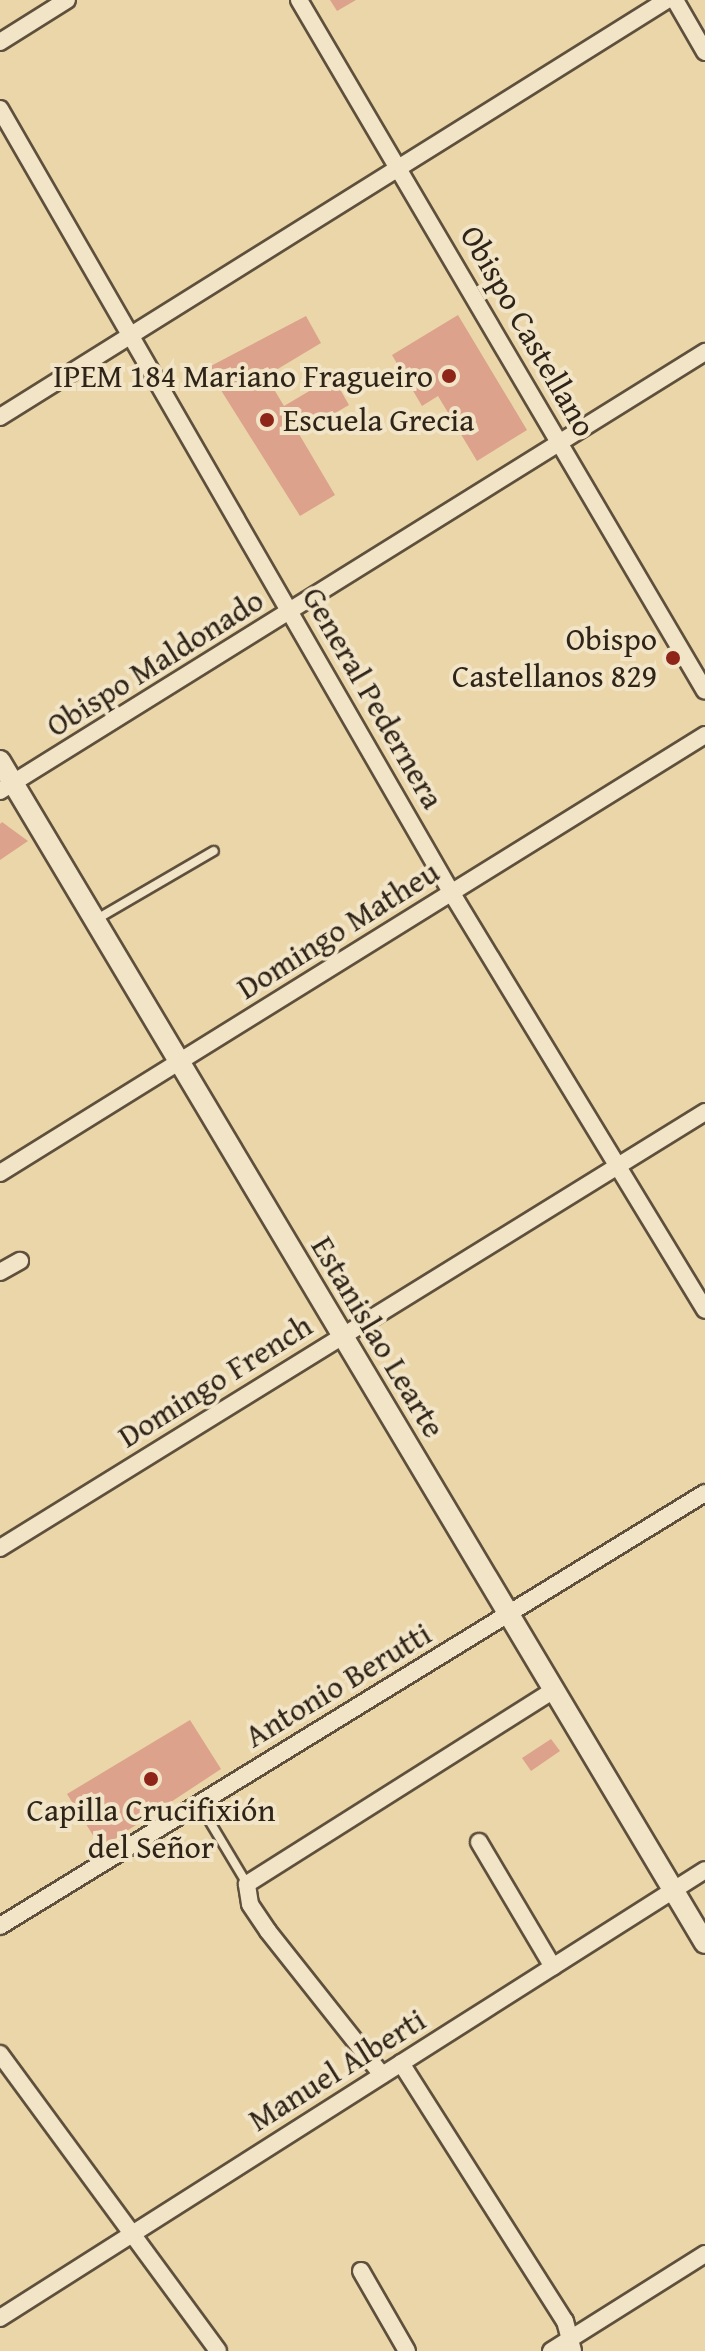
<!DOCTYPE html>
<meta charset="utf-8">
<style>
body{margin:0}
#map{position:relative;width:705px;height:2351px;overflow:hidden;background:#ead6a9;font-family:"Gentium Book Plus",serif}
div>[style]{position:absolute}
.building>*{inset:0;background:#dda28c}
.roads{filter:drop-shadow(2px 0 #5e503c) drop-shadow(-2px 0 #5e503c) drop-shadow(0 2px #5e503c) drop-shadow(0 -2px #5e503c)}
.service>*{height:8px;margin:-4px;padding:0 4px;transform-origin:4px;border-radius:4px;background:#f1e4c7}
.minor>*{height:16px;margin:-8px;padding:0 8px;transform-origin:8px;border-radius:8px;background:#f1e4c7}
.tertiary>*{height:20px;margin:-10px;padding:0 10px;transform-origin:10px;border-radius:10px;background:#f1e4c7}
.dots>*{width:22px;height:22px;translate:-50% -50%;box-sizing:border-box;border:4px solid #f1e4c7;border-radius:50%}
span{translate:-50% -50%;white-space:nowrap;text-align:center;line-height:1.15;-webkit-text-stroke:8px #f1e4c7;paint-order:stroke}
.street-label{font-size:32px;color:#2f2418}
.poi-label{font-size:32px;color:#2f2418}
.right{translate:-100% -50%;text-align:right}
.left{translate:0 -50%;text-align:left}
</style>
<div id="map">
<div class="building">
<i style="clip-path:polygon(330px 0,356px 0,337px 11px)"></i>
<i style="clip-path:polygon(458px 315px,527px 430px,477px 461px,438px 396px,422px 406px,392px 355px)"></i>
<i style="clip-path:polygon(306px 316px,321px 343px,266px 376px,284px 406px,333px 377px,349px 405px,299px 434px,335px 495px,300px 516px,207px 368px)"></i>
<i style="clip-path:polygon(2px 822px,28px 841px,0 860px,0 824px)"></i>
<i style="clip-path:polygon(190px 1720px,221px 1769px,101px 1848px,67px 1794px)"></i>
<i style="clip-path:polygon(551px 1739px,560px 1751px,531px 1771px,522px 1758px)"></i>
</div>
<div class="roads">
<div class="service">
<i style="left:97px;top:919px;width:135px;rotate:-30.2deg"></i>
<i style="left:198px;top:1802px;width:96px;rotate:59.1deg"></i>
</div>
<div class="minor">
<i style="left:299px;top:0;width:801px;rotate:59.56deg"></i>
<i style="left:675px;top:0;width:60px;rotate:60deg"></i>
<i style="left:0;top:42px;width:79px;rotate:-32.1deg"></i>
<i style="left:0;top:109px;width:904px;rotate:60.06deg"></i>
<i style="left:451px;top:892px;width:489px;rotate:58.7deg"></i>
<i style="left:0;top:417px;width:787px;rotate:-32.01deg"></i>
<i style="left:0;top:791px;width:831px;rotate:-31.91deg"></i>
<i style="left:0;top:1173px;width:830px;rotate:-31.85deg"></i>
<i style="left:0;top:1272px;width:23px;rotate:-29deg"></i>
<i style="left:0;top:1548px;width:829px;rotate:-31.73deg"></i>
<i style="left:479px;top:1842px;width:145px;rotate:59.4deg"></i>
<i style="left:0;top:1926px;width:827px;rotate:-31.56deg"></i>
<i style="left:0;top:2054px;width:368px;rotate:53.7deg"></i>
<i style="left:401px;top:2063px;width:306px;rotate:57.6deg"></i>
<i style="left:565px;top:2321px;width:31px;rotate:75deg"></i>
<i style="left:382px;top:2075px;width:184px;rotate:-128.4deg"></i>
<i style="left:268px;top:1931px;width:32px;rotate:-124deg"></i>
<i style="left:250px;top:1904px;width:20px;rotate:-99deg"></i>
<i style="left:247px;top:1884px;width:363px;rotate:-32.3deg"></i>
<i style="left:361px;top:2271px;width:92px;rotate:60.1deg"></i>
<i style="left:0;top:2318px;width:835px;rotate:-32.43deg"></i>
<i style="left:551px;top:2351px;width:182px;rotate:-32.2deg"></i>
</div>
<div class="tertiary">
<i style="left:0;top:761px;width:1376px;rotate:59.19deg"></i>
</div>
</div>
<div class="dots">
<i style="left:449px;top:376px;background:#8f2418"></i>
<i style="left:267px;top:420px;background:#8f2418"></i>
<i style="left:673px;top:658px;background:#8f2418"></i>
<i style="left:151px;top:1779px;background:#8f2418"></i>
</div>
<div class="street-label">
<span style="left:528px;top:331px;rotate:60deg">Obispo Castellano</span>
<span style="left:155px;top:663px;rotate:-32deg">Obispo Maldonado</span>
<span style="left:373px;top:698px;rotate:60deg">General Pedernera</span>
<span style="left:338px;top:930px;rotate:-32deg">Domingo Matheu</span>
<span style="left:378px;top:1337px;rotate:59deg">Estanislao Learte</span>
<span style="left:215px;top:1381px;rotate:-32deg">Domingo French</span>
<span style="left:338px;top:1685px;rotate:-31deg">Antonio Berutti</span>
<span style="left:337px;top:2070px;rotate:-32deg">Manuel Alberti</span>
</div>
<div class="poi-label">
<span class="right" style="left:433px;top:376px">IPEM 184 Mariano Fragueiro</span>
<span class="left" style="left:283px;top:420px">Escuela Grecia</span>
<span class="right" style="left:657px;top:658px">Obispo<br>Castellanos 829</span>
<span style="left:151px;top:1829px">Capilla Crucifixión<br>del Señor</span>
</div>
</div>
